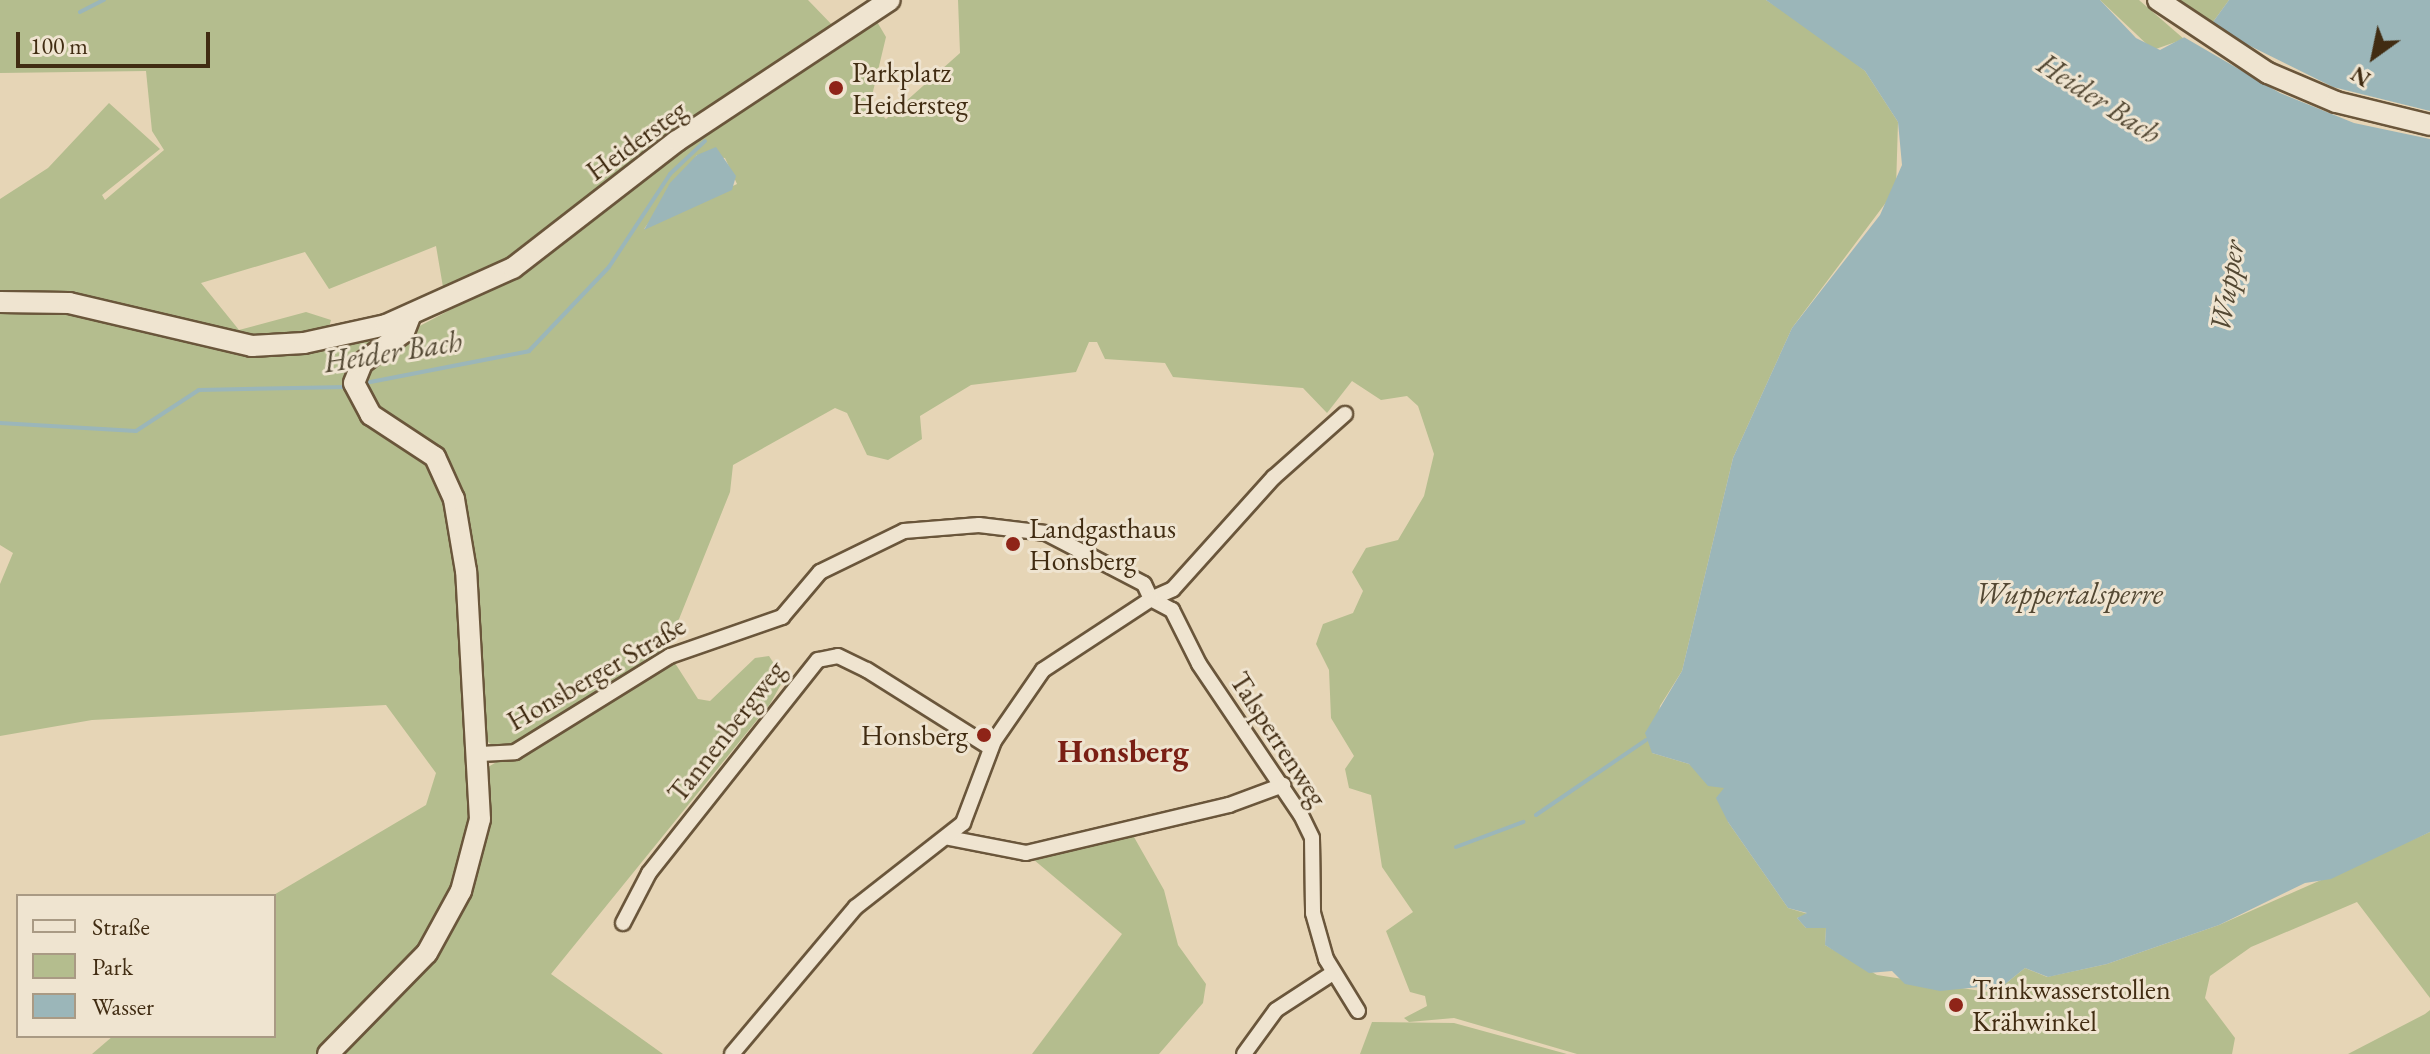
<!DOCTYPE html>
<meta charset="utf-8">
<style>
body{margin:0}
#map{position:relative;width:2430px;height:1054px;overflow:hidden;background:#e6d5b6;font-family:"EB Garamond",serif}
div>[style]{position:absolute}
.green>*{inset:0;background:#b4bd8e}
.water>*{inset:0;background:#9bb6b9}
.pier>*{inset:0;background:#e6d5b6}
.stream>*{height:4px;margin:-2px;padding:0 2px;transform-origin:2px;border-radius:2px;background:#9bb6b9}
.roads{filter:drop-shadow(2px 0 #6a563b) drop-shadow(-2px 0 #6a563b) drop-shadow(0 2px #6a563b) drop-shadow(0 -2px #6a563b)}
.minor>*{height:14px;margin:-7px;padding:0 7px;transform-origin:7px;border-radius:7px;background:#efe4d0}
.secondary>*{height:20px;margin:-10px;padding:0 10px;transform-origin:10px;border-radius:10px;background:#efe4d0}
.dots>*{width:22px;height:22px;translate:-50% -50%;box-sizing:border-box;border:4px solid #efe4d0;border-radius:50%}
span{translate:-50% -50%;white-space:nowrap;text-align:center;line-height:1.15;-webkit-text-stroke:6px #efe4d0;paint-order:stroke}
.poi-label{font-size:28px;color:#412c12}
.left{translate:0 -50%;text-align:left}
.right{translate:-100% -50%;text-align:right}
.street-label{font-size:28px;color:#412c12}
.water-label{font-size:30px;color:#534833;font-style:italic}
.quarter-label{font-size:32px;color:#7a1f14;font-weight:700}
.legend{position:absolute;left:16px;top:894px;width:260px;height:144px;box-sizing:border-box;background:#efe4d0;border:2px solid #a99a84;margin:0;padding:10px 14px;list-style:none;font-size:24px;color:#412c12}
.legend li{display:flex;align-items:center;gap:16px;height:40px}
.legend b{width:40px;border:2px solid #a99a84}
.north{position:absolute;left:2334px;top:16px;width:80px;height:80px;-webkit-text-stroke:6px #efe4d0;paint-order:stroke;rotate:213deg;font-size:22px;font-weight:700;line-height:32px;text-align:center;color:#412c12}
.north::after{content:'';display:block;margin:auto;width:28px;height:36px;background:#412c12;clip-path:polygon(50% 0,100% 100%,50% 72%,0 100%)}
.scale{position:absolute;left:16px;top:32px;width:194px;height:36px;box-sizing:border-box;border:4px solid #412c12;border-top:0;padding-left:10px;font-size:24px;line-height:28px;white-space:nowrap;color:#412c12;-webkit-text-stroke:6px #efe4d0;paint-order:stroke}
</style>
<div id="map">
<div class="green">
<i style="clip-path:polygon(0 0,808px 0,836px 29px,533px 247px,415px 309px,443px 287px,436px 246px,329px 289px,305px 252px,201px 283px,239px 330px,306px 312px,331px 320px,326px 338px,410px 316px,369px 356px,355px 389px,407px 437px,454px 499px,474px 822px,463px 872px,418px 955px,324px 1054px,92px 1054px,113px 1036px,274px 1036px,272px 896px,426px 805px,436px 773px,386px 705px,92px 720px,0 736px,0 584px,13px 553px,0 545px,0 199px,48px 168px,109px 103px,160px 149px,102px 195px,105px 200px,164px 150px,152px 131px,146px 71px,0 73px)"></i>
<i style="clip-path:polygon(evenodd,958px 0,1766px 0,1820px 35px,1865px 71px,1898px 122px,1896px 189px,1792px 328px,1733px 458px,1682px 671px,1660px 706px,1652px 753px,1689px 764px,1725px 788px,1728px 822px,1788px 908px,1808px 914px,1797px 918px,1806px 928px,1826px 928px,1825px 945px,1877px 975px,1994px 993px,2025px 968px,2047px 977px,2107px 964px,2219px 925px,2430px 832px,2430px 998px,2357px 902px,2251px 947px,2210px 976px,2205px 998px,2235px 1038px,2232px 1054px,1577px 1054px,1454px 1018px,1409px 1022px,1404px 1018px,1427px 1006px,1425px 996px,1410px 992px,1386px 931px,1413px 912px,1382px 867px,1371px 795px,1349px 788px,1345px 769px,1354px 756px,1331px 718px,1329px 670px,1316px 644px,1323px 624px,1353px 613px,1363px 591px,1352px 572px,1366px 548px,1398px 540px,1424px 496px,1434px 454px,1418px 406px,1407px 396px,1381px 400px,1352px 381px,1327px 413px,1303px 388px,1173px 377px,1165px 363px,1105px 359px,1097px 342px,1089px 342px,1076px 372px,971px 385px,920px 416px,922px 439px,888px 460px,867px 455px,847px 413px,835px 408px,733px 465px,730px 492px,665px 654px,539px 735px,503px 750px,489px 743px,481px 731px,450px 478px,383px 421px,359px 374px,412px 330px,518px 274px,689px 138px,787px 83px,876px 20px,886px 37px,870px 104px,886px 119px,960px 53px,958px 0,697px 155px,725px 158px,737px 184px,644px 229px,697px 155px)"></i>
<i style="clip-path:polygon(2100px 0,2139px 0,2184px 39px,2153px 50px)"></i>
<i style="clip-path:polygon(2158px 0,2229px 0,2213px 22px,2196px 30px)"></i>
<i style="clip-path:polygon(769px 656px,784px 679px,770px 704px,551px 974px,663px 1054px,330px 1054px,450px 916px,488px 767px,673px 660px,698px 699px,710px 701px,755px 658px)"></i>
<i style="clip-path:polygon(1130px 830px,1164px 890px,1178px 945px,1206px 984px,1203px 1003px,1159px 1054px,1032px 1054px,1122px 934px,1027px 854px)"></i>
<i style="clip-path:polygon(2430px 1010px,2430px 1054px,2348px 1054px,2425px 1014px)"></i>
<i style="clip-path:polygon(1372px 1022px,1454px 1023px,1567px 1054px,1360px 1054px)"></i>
</div>
<div class="water">
<i style="clip-path:polygon(1766px 0,2100px 0,2136px 38px,2160px 50px,2213px 22px,2229px 0,2430px 0,2430px 832px,2331px 879px,2305px 883px,2219px 925px,2107px 964px,2048px 977px,2025px 968px,1994px 993px,1979px 987px,1940px 991px,1905px 984px,1892px 971px,1869px 973px,1825px 945px,1826px 928px,1806px 928px,1797px 918px,1807px 913px,1788px 908px,1728px 822px,1716px 798px,1724px 788px,1708px 786px,1689px 764px,1652px 753px,1645px 733px,1682px 671px,1733px 458px,1792px 328px,1880px 215px,1902px 165px,1898px 122px,1865px 71px)"></i>
<i style="clip-path:polygon(716px 147px,736px 176px,732px 190px,644px 230px,670px 183px,697px 155px)"></i>
</div>
<div class="pier">
<i style="clip-path:polygon(2194px 27px,2222px 32px,2333px 87px,2430px 111px,2430px 139px,2354px 123px,2280px 93px,2182px 36px)"></i>
</div>
<div class="stream">
<i style="left:80px;top:12px;width:27px;rotate:-27deg"></i>
<i style="left:360px;top:384px;width:172px;rotate:-11deg"></i>
<i style="left:529px;top:351px;width:116px;rotate:-46.4deg"></i>
<i style="left:609px;top:267px;width:111px;rotate:-56.7deg"></i>
<i style="left:670px;top:174px;width:48px;rotate:-43.3deg"></i>
<i style="left:0;top:423px;width:136px;rotate:3.4deg"></i>
<i style="left:136px;top:431px;width:75px;rotate:-33.1deg"></i>
<i style="left:199px;top:390px;width:149px;rotate:-1.2deg"></i>
<i style="left:1536px;top:815px;width:133px;rotate:-34.3deg"></i>
<i style="left:1456px;top:847px;width:72px;rotate:-20.5deg"></i>
</div>
<div class="roads">
<div class="minor">
<i style="left:1151px;top:599px;width:24px;rotate:28deg"></i>
<i style="left:1172px;top:610px;width:60px;rotate:63.4deg"></i>
<i style="left:1199px;top:664px;width:182px;rotate:56deg"></i>
<i style="left:1301px;top:815px;width:25px;rotate:64deg"></i>
<i style="left:1312px;top:838px;width:75px;rotate:89.2deg"></i>
<i style="left:1313px;top:913px;width:48px;rotate:74.2deg"></i>
<i style="left:1326px;top:959px;width:61px;rotate:58.4deg"></i>
<i style="left:1151px;top:599px;width:24px;rotate:-24deg"></i>
<i style="left:1173px;top:589px;width:151px;rotate:-48deg"></i>
<i style="left:1274px;top:477px;width:95px;rotate:-41.6deg"></i>
<i style="left:480px;top:754px;width:35px;rotate:-3deg"></i>
<i style="left:515px;top:752px;width:182px;rotate:-31.8deg"></i>
<i style="left:670px;top:656px;width:119px;rotate:-19.2deg"></i>
<i style="left:782px;top:617px;width:59px;rotate:-49.8deg"></i>
<i style="left:820px;top:572px;width:93px;rotate:-26deg"></i>
<i style="left:904px;top:531px;width:75px;rotate:-4.6deg"></i>
<i style="left:979px;top:525px;width:67px;rotate:6.8deg"></i>
<i style="left:1046px;top:533px;width:110px;rotate:27.5deg"></i>
<i style="left:1144px;top:584px;width:17px;rotate:65deg"></i>
<i style="left:949px;top:838px;width:78px;rotate:11deg"></i>
<i style="left:1026px;top:853px;width:209px;rotate:-13.3deg"></i>
<i style="left:1229px;top:805px;width:58px;rotate:-20.3deg"></i>
<i style="left:623px;top:923px;width:56px;rotate:-62.5deg"></i>
<i style="left:649px;top:873px;width:272px;rotate:-51.6deg"></i>
<i style="left:818px;top:660px;width:20px;rotate:-11deg"></i>
<i style="left:838px;top:656px;width:32px;rotate:26deg"></i>
<i style="left:867px;top:670px;width:146px;rotate:32.2deg"></i>
<i style="left:732px;top:1054px;width:192px;rotate:-49.9deg"></i>
<i style="left:856px;top:907px;width:136px;rotate:-38.1deg"></i>
<i style="left:963px;top:823px;width:88px;rotate:-69.3deg"></i>
<i style="left:994px;top:741px;width:86px;rotate:-55.4deg"></i>
<i style="left:1043px;top:670px;width:129px;rotate:-33.3deg"></i>
<i style="left:1244px;top:1054px;width:54px;rotate:-54deg"></i>
<i style="left:1276px;top:1010px;width:68px;rotate:-33deg"></i>
</div>
<div class="secondary">
<i style="left:2158px;top:0;width:132px;rotate:33.6deg"></i>
<i style="left:2268px;top:73px;width:74px;rotate:23.1deg"></i>
<i style="left:2336px;top:102px;width:97px;rotate:13.7deg"></i>
<i style="left:0;top:302px;width:69px;rotate:0.8deg"></i>
<i style="left:69px;top:303px;width:188px;rotate:13.2deg"></i>
<i style="left:252px;top:346px;width:52px;rotate:-3.3deg"></i>
<i style="left:304px;top:343px;width:84px;rotate:-12.4deg"></i>
<i style="left:386px;top:325px;width:139px;rotate:-24.2deg"></i>
<i style="left:513px;top:268px;width:207px;rotate:-37.8deg"></i>
<i style="left:677px;top:141px;width:255px;rotate:-33.5deg"></i>
<i style="left:328px;top:1054px;width:141px;rotate:-45.6deg"></i>
<i style="left:427px;top:953px;width:71px;rotate:-61.3deg"></i>
<i style="left:461px;top:891px;width:74px;rotate:-75.2deg"></i>
<i style="left:480px;top:819px;width:248px;rotate:-93.2deg"></i>
<i style="left:466px;top:571px;width:73px;rotate:-99.5deg"></i>
<i style="left:454px;top:499px;width:46px;rotate:-114.3deg"></i>
<i style="left:435px;top:457px;width:77px;rotate:-146.7deg"></i>
<i style="left:371px;top:415px;width:36px;rotate:-118deg"></i>
<i style="left:354px;top:383px;width:22px;rotate:-68deg"></i>
<i style="left:362px;top:363px;width:52px;rotate:-36.4deg"></i>
<i style="left:404px;top:332px;width:17px;rotate:-69deg"></i>
</div>
</div>
<div class="dots">
<i style="left:836px;top:88px;background:#8f2418"></i>
<i style="left:1013px;top:544px;background:#8f2418"></i>
<i style="left:984px;top:735px;background:#8f2418"></i>
<i style="left:1956px;top:1005px;background:#8f2418"></i>
</div>
<div class="poi-label">
<span class="left" style="left:852px;top:88px">Parkplatz<br>Heidersteg</span>
<span class="left" style="left:1029px;top:544px">Landgasthaus<br>Honsberg</span>
<span class="right" style="left:968px;top:735px">Honsberg</span>
<span class="left" style="left:1972px;top:1005px">Trinkwasserstollen<br>Krähwinkel</span>
</div>
<div class="street-label">
<span style="left:636px;top:140px;rotate:-36deg">Heidersteg</span>
<span style="left:596px;top:673px;rotate:-30deg">Honsberger Straße</span>
<span style="left:726px;top:731px;rotate:-52deg">Tannenbergweg</span>
<span style="left:1279px;top:739px;rotate:57deg">Talsperrenweg</span>
</div>
<div class="water-label">
<span style="left:2099px;top:99px;rotate:33deg">Heider Bach</span>
<span style="left:2227px;top:286px;rotate:-81deg">Wupper</span>
<span style="left:393px;top:352px;rotate:-9deg">Heider Bach</span>
<span style="left:2069px;top:594px">Wuppertalsperre</span>
</div>
<div class="quarter-label">
<span style="left:1123px;top:751px">Honsberg</span>
</div>
<ul class="legend">
<li><b style="height:10px;background:#efe4d0"></b>Straße</li>
<li><b style="height:22px;background:#b4bd8e"></b>Park</li>
<li><b style="height:22px;background:#9bb6b9"></b>Wasser</li>
</ul>
<div class="north">N</div>
<div class="scale">100 m</div>
</div>
